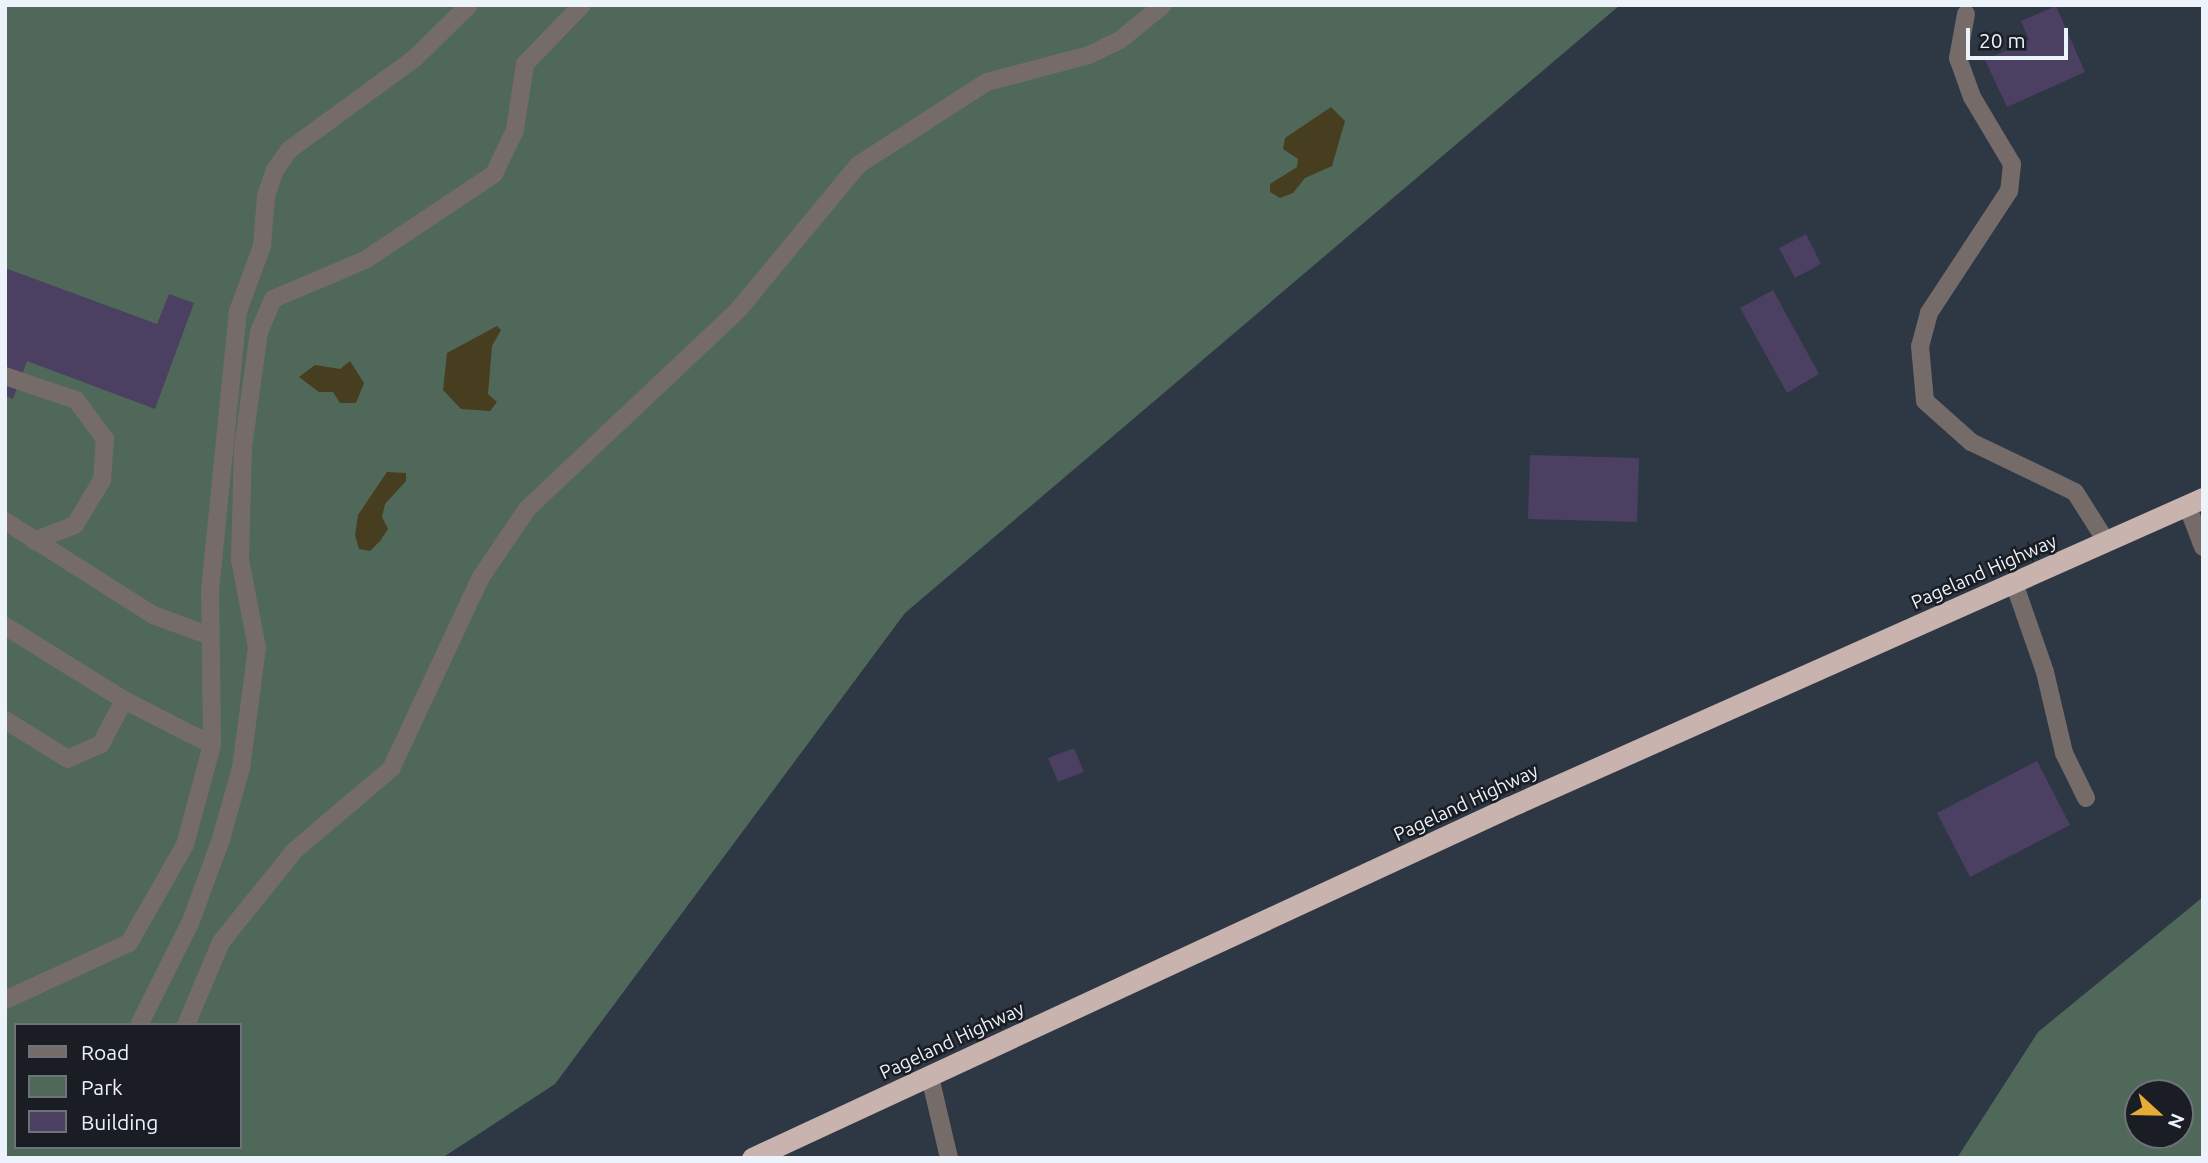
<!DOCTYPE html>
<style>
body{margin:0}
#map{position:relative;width:2208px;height:1163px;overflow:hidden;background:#2e3744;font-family:Ubuntu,sans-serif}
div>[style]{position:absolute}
.green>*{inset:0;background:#50685a}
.sand>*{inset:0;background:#463e1e}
.building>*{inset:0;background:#4b4062}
.minor>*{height:18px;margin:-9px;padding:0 9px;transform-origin:9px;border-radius:9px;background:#756c69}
.highway>*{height:21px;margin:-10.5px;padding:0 10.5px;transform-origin:10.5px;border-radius:10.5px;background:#c9b3ae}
span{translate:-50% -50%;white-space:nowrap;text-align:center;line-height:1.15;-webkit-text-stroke:5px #1a1e24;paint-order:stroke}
.street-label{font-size:19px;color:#ecf3fb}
.frame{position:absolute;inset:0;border:7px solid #ecf3fb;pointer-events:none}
.legend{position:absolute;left:14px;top:1023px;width:228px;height:126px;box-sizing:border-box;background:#1a1e24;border:2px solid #6e737a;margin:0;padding:9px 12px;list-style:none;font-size:21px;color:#ecf3fb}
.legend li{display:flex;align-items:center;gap:14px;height:35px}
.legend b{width:35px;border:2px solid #6e737a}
.north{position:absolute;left:2124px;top:1079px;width:70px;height:70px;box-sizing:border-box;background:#1a1e24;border:2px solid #6e737a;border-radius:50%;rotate:112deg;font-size:19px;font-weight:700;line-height:28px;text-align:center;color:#ecf3fb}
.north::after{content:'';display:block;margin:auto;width:24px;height:32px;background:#e6ac36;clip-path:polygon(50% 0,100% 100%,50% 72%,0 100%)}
.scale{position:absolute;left:1966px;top:28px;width:102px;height:32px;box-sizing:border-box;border:4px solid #ecf3fb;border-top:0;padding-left:9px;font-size:21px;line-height:24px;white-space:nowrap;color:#ecf3fb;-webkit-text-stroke:5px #1a1e24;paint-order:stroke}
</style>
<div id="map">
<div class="green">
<i style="clip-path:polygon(evenodd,5px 5px,1620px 5px,905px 613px,555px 1084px,442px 1158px,5px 1158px,5px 5px,16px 1025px,240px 1025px,240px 1147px,16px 1147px,16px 1025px)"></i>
<i style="clip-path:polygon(evenodd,2203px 897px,2203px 1158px,1957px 1158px,2038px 1032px,2203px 897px,2180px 1093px,2180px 1135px,2138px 1135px,2138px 1093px,2180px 1093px)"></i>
</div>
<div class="sand">
<i style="clip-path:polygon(1331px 107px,1345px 121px,1332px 166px,1305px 178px,1293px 193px,1280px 198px,1270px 192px,1270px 184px,1297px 167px,1298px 159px,1283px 149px,1285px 138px)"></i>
<i style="clip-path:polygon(497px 326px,501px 330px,492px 346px,488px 394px,497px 402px,490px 411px,461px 409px,443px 390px,447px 353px)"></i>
<i style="clip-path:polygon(350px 361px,364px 383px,356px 403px,340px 403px,333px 392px,319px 392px,299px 377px,315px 365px,340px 369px)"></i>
<i style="clip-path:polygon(387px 472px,406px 473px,406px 481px,385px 504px,382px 517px,388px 529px,380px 541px,370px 551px,359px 549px,355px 535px,358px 515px)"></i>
</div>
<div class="building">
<i style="clip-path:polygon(2056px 6px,2085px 72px,2007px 107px,1985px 60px,2029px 40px,2021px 21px)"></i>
<i style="clip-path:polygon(1806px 234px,1821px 264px,1795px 278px,1779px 248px)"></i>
<i style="clip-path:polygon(5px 268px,157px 324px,169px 294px,194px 303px,155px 409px,27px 361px,13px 399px,5px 396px)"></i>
<i style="clip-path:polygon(1773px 290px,1819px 374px,1787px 393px,1740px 308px)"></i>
<i style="clip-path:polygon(1530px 455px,1639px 458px,1637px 522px,1528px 519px)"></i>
<i style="clip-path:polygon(1074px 748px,1084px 772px,1058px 782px,1048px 758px)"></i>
<i style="clip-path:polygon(2037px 761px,2070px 825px,1970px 877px,1937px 813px)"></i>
</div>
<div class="minor">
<i style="left:1966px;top:14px;width:45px;rotate:100.3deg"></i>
<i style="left:1958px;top:58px;width:41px;rotate:70.3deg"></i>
<i style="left:1972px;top:97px;width:78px;rotate:59.2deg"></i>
<i style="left:2012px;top:164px;width:27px;rotate:96deg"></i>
<i style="left:2009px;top:191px;width:146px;rotate:123.3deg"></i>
<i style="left:1929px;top:313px;width:34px;rotate:105deg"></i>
<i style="left:1920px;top:346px;width:55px;rotate:84.8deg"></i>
<i style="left:1925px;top:401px;width:62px;rotate:41.7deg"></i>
<i style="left:1971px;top:442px;width:115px;rotate:25.7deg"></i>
<i style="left:2075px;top:492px;width:58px;rotate:57.7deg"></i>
<i style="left:5px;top:376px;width:75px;rotate:18.7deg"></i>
<i style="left:76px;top:400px;width:49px;rotate:53.4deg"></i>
<i style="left:105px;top:439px;width:41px;rotate:94.2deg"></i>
<i style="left:102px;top:480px;width:52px;rotate:121deg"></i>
<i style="left:75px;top:525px;width:44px;rotate:158.7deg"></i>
<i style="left:2187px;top:505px;width:45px;rotate:69.1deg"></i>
<i style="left:5px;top:521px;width:175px;rotate:32.4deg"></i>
<i style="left:153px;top:615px;width:61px;rotate:20.2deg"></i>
<i style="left:2014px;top:583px;width:94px;rotate:70.8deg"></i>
<i style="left:2045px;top:672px;width:83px;rotate:76.8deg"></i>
<i style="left:2064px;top:753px;width:50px;rotate:63.9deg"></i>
<i style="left:5px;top:626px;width:140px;rotate:31.9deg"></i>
<i style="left:124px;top:700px;width:50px;rotate:117.6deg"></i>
<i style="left:101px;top:744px;width:36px;rotate:156deg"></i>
<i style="left:68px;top:759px;width:74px;rotate:-148.2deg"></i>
<i style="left:124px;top:700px;width:99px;rotate:27.1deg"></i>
<i style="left:5px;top:1000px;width:136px;rotate:-24.7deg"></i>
<i style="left:129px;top:943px;width:113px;rotate:-60.3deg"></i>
<i style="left:185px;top:845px;width:104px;rotate:-74.9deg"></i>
<i style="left:212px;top:745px;width:154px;rotate:-90.7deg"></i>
<i style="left:210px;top:591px;width:281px;rotate:-84.3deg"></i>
<i style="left:238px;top:311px;width:69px;rotate:-69.7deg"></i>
<i style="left:262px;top:246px;width:50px;rotate:-85.4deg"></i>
<i style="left:266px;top:196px;width:28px;rotate:-71deg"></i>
<i style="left:275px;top:170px;width:24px;rotate:-55deg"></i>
<i style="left:289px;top:150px;width:156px;rotate:-36.1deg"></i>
<i style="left:415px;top:58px;width:76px;rotate:-44.5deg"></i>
<i style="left:139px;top:1025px;width:116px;rotate:-63.4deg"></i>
<i style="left:191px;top:921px;width:87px;rotate:-69.9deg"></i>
<i style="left:221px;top:839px;width:74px;rotate:-74.3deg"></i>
<i style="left:241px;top:768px;width:121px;rotate:-82.4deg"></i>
<i style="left:257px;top:648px;width:90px;rotate:-100.9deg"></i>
<i style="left:240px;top:560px;width:113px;rotate:-88.5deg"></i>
<i style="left:243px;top:447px;width:116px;rotate:-82.1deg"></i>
<i style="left:259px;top:332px;width:36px;rotate:-67deg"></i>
<i style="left:273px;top:299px;width:100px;rotate:-23deg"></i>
<i style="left:365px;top:260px;width:155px;rotate:-33.7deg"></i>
<i style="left:494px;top:174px;width:49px;rotate:-64.5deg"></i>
<i style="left:515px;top:130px;width:67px;rotate:-81.4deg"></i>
<i style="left:525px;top:64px;width:82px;rotate:-46deg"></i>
<i style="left:186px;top:1025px;width:90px;rotate:-67.1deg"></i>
<i style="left:221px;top:942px;width:118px;rotate:-51.2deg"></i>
<i style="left:295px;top:850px;width:126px;rotate:-40.2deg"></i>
<i style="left:391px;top:769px;width:212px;rotate:-64.9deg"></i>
<i style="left:481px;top:577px;width:82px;rotate:-55.9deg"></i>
<i style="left:527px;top:509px;width:291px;rotate:-43.3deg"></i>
<i style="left:739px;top:309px;width:187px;rotate:-50.4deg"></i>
<i style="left:858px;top:165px;width:153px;rotate:-32.8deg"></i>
<i style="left:987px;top:82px;width:106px;rotate:-14.8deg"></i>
<i style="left:1089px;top:55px;width:34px;rotate:-26deg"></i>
<i style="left:1120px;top:40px;width:55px;rotate:-39.1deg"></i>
<i style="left:930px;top:1077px;width:83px;rotate:76.8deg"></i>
</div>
<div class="highway">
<i style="left:752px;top:1158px;width:834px;rotate:-24.88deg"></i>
<i style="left:1509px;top:807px;width:760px;rotate:-24deg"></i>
</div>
<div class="street-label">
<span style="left:1984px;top:572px;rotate:-24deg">Pageland Highway</span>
<span style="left:1466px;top:803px;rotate:-25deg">Pageland Highway</span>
<span style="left:952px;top:1041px;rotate:-25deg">Pageland Highway</span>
</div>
<div class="frame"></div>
<ul class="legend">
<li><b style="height:9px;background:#756c69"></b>Road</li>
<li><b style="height:19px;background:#50685a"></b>Park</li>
<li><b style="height:19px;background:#4b4062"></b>Building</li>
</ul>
<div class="north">N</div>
<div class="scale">20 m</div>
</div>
